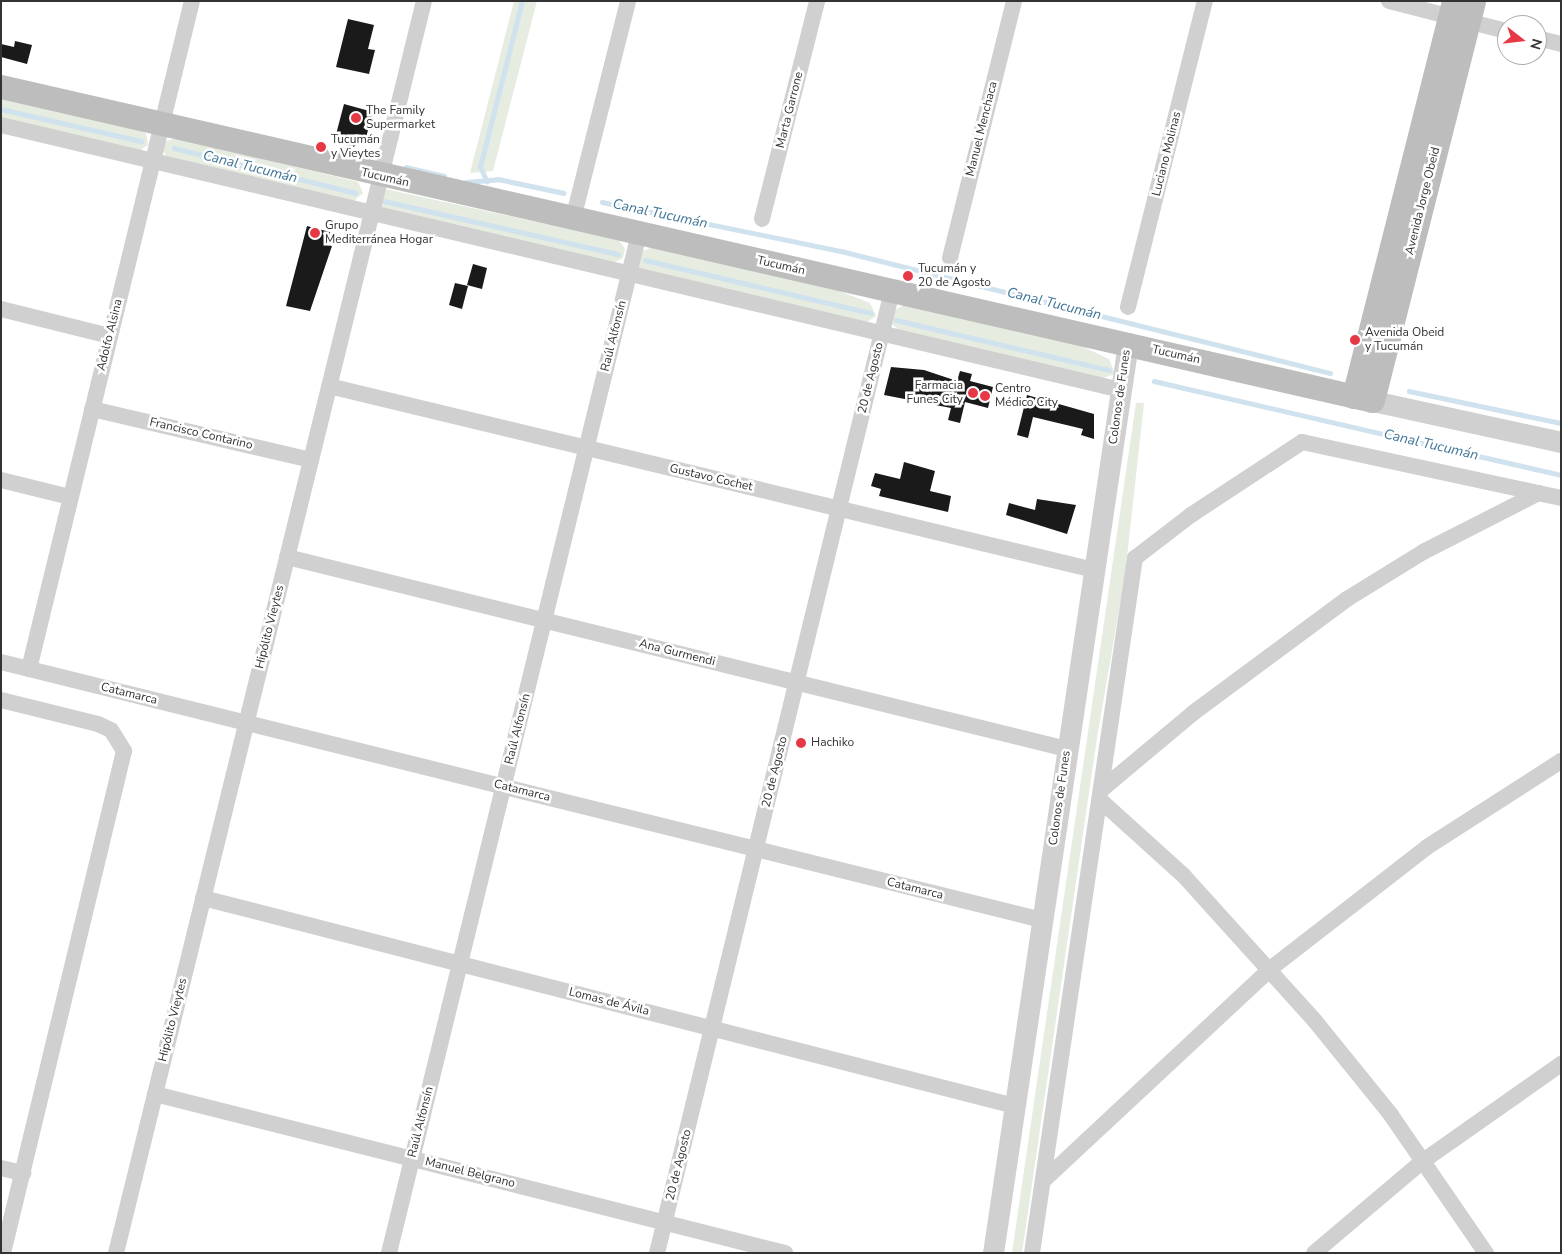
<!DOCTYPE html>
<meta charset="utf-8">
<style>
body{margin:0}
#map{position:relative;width:1562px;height:1254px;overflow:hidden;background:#fff;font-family:"Nunito Sans",sans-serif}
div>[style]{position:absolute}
.green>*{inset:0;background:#e6ecdf}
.stream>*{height:4.5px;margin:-2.25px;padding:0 2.25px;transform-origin:2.25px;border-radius:2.25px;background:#cfe2ee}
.building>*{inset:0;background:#1a1a1a}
.minor>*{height:16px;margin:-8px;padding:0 8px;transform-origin:8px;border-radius:8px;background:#d0d0d0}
.tertiary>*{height:21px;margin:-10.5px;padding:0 10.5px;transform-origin:10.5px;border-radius:10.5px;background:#d0d0d0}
.secondary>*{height:24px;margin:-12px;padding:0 12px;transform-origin:12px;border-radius:12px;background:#bdbdbd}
.dots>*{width:14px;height:14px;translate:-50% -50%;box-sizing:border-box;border:2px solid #fff;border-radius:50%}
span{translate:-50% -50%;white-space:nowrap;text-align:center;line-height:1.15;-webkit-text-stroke:5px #fff;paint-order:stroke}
.street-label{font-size:12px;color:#333}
.poi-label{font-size:12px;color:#333}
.left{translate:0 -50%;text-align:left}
.right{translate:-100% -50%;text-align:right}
.water-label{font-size:14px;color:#3f7597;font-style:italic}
.frame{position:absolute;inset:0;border:2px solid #333;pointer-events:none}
.north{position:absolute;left:1497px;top:15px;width:50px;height:50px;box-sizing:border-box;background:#fff;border:1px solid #adadad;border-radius:50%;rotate:106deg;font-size:14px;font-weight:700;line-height:20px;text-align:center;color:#333}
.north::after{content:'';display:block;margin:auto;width:18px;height:22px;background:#e63946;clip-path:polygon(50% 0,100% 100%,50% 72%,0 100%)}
</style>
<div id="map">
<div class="green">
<i style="clip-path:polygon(514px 1px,537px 1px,493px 171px,470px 173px)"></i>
<i style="clip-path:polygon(1px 95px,139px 130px,146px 133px,148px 145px,139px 151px,1px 117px)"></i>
<i style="clip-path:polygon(176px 138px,358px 182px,363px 193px,353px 202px,168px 159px,162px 149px,164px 142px)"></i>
<i style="clip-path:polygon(385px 189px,619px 240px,625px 249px,623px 258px,613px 263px,381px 207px)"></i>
<i style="clip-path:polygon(657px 245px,832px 288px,870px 303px,876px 316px,867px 322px,638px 268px,638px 253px)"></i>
<i style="clip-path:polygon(908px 303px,1071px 341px,1109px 359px,1115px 374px,1100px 379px,899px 330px,892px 324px,893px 311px)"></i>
<i style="clip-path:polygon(1136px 403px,1144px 403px,1125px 575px,1097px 738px,1022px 1253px,1012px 1253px)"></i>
</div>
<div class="stream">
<i style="left:1px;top:109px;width:144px;rotate:12.9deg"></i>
<i style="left:174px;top:148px;width:187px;rotate:13.9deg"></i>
<i style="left:406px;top:167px;width:39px;rotate:13deg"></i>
<i style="left:466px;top:182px;width:32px;rotate:-5deg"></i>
<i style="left:498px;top:179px;width:67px;rotate:12deg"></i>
<i style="left:487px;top:182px;width:17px;rotate:-115deg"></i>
<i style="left:480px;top:167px;width:171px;rotate:-75.8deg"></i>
<i style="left:384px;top:201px;width:240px;rotate:12.8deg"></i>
<i style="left:602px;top:202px;width:248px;rotate:11.6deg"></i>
<i style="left:845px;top:252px;width:500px;rotate:14deg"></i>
<i style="left:645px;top:260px;width:232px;rotate:13.2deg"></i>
<i style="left:896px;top:320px;width:219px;rotate:13.2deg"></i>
<i style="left:1154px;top:381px;width:418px;rotate:13deg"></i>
<i style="left:1409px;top:391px;width:155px;rotate:11.9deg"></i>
</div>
<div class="building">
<i style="clip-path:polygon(348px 19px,374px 25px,368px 49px,375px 50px,369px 74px,336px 67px)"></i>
<i style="clip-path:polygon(15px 41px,32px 45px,27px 64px,1px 57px,1px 44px,14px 47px)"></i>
<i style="clip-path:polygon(344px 104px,373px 112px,365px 141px,353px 147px,334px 142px)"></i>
<i style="clip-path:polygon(307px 226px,330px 232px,327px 245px,332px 246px,310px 311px,286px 306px)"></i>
<i style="clip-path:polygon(473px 264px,487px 268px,482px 289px,467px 285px)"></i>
<i style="clip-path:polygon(455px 283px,468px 286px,462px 309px,449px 305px)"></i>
<i style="clip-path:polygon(891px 367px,924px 370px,957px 381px,960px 371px,972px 374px,970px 381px,993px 387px,988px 408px,965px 402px,960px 423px,948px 420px,951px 408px,884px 395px)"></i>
<i style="clip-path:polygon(1027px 395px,1094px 414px,1094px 439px,1081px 435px,1083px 429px,1033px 417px,1028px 438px,1017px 435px)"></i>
<i style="clip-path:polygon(904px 462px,935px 471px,930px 491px,951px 496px,948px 512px,879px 496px,881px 489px,871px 486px,875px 473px,900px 479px)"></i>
<i style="clip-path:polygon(1037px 499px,1076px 505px,1067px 534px,1006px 515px,1009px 503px,1035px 510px)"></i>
</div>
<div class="minor">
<i style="left:1389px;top:1px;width:122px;rotate:14.3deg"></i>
<i style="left:1537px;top:38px;width:25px;rotate:14deg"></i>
<i style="left:1px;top:125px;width:1151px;rotate:13.31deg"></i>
<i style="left:573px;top:219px;width:225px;rotate:-75.8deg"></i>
<i style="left:762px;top:219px;width:225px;rotate:-75.8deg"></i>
<i style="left:950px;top:258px;width:265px;rotate:-76deg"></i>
<i style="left:1128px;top:307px;width:316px;rotate:-75.9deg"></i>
<i style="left:1px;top:309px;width:111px;rotate:14deg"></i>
<i style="left:329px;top:386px;width:787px;rotate:13.52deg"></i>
<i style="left:92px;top:409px;width:225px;rotate:13.1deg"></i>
<i style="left:1px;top:480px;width:71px;rotate:13.8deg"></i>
<i style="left:287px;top:557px;width:803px;rotate:13.83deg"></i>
<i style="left:1px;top:662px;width:1072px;rotate:13.92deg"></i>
<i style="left:29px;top:669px;width:688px;rotate:-76.29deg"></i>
<i style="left:1px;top:700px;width:100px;rotate:13.9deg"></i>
<i style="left:98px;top:724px;width:14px;rotate:25deg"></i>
<i style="left:111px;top:730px;width:25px;rotate:58deg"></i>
<i style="left:124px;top:751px;width:516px;rotate:103.55deg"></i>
<i style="left:1101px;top:790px;width:120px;rotate:-39.9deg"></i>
<i style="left:1193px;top:713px;width:192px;rotate:-36.5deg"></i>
<i style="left:1347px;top:599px;width:89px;rotate:-31.7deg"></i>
<i style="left:1423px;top:552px;width:130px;rotate:-27deg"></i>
<i style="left:1100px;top:800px;width:113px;rotate:42.1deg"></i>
<i style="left:1184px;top:876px;width:195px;rotate:47.9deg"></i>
<i style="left:1315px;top:1021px;width:121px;rotate:51deg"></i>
<i style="left:1391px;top:1115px;width:168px;rotate:55.5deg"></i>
<i style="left:203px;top:898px;width:837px;rotate:14.38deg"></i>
<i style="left:155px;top:1094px;width:650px;rotate:14.16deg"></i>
<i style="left:1px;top:1168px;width:23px;rotate:13deg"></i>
<i style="left:1043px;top:1181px;width:311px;rotate:-43deg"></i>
<i style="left:1270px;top:969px;width:199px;rotate:-37.8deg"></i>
<i style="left:1427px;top:847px;width:159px;rotate:-32.7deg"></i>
<i style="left:116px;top:1253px;width:1289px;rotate:-76.18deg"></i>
<i style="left:389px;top:1253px;width:1049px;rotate:-76.22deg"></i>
<i style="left:657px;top:1253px;width:990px;rotate:-76.27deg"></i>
<i style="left:1032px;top:1253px;width:703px;rotate:-81.57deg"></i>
<i style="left:1135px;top:558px;width:71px;rotate:-37.5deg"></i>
<i style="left:1191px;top:515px;width:133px;rotate:-33.3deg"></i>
<i style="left:1302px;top:442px;width:265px;rotate:12.2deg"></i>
<i style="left:1314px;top:1253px;width:143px;rotate:-40.2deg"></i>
<i style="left:1423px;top:1161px;width:169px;rotate:-35.1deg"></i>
</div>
<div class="tertiary">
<i style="left:1373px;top:401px;width:192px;rotate:12.3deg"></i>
<i style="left:993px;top:1253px;width:920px;rotate:-81.56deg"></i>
</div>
<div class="secondary">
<i style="left:1px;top:87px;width:1407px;rotate:12.89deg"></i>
<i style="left:1373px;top:401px;width:413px;rotate:-75.8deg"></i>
<i style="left:1354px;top:397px;width:408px;rotate:-75.8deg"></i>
</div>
<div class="dots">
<i style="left:356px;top:118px;background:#e63946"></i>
<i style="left:321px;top:147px;background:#e63946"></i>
<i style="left:315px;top:233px;background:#e63946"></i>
<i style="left:908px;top:276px;background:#e63946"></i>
<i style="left:1355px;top:340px;background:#e63946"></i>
<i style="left:973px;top:393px;background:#e63946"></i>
<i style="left:985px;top:396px;background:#e63946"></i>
<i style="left:801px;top:743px;background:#e63946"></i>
</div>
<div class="street-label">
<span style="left:790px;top:110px;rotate:-76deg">Marta Garrone</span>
<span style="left:982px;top:129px;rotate:-76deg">Manuel Menchaca</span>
<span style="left:1167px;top:154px;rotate:-76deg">Luciano Molinas</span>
<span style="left:385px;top:178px;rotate:13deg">Tucumán</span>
<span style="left:1423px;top:201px;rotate:-76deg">Avenida Jorge Obeid</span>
<span style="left:781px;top:266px;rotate:13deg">Tucumán</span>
<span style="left:110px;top:335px;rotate:-76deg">Adolfo Alsina</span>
<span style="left:614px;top:336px;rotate:-76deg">Raúl Alfonsín</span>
<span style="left:1176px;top:355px;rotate:13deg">Tucumán</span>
<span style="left:871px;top:378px;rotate:-76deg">20 de Agosto</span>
<span style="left:1120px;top:397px;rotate:-82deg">Colonos de Funes</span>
<span style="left:201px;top:434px;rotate:13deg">Francisco Contarino</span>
<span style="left:711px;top:478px;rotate:13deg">Gustavo Cochet</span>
<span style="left:270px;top:627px;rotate:-76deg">Hipólito Vieytes</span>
<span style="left:677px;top:653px;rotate:14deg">Ana Gurmendi</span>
<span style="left:129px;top:694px;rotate:14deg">Catamarca</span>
<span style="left:518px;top:729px;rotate:-76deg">Raúl Alfonsín</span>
<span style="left:775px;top:772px;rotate:-76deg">20 de Agosto</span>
<span style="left:522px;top:791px;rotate:14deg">Catamarca</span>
<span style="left:1060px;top:798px;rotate:-82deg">Colonos de Funes</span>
<span style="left:915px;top:889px;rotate:14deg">Catamarca</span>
<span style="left:609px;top:1002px;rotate:14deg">Lomas de Ávila</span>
<span style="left:173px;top:1020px;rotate:-76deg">Hipólito Vieytes</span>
<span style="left:421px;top:1122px;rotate:-76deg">Raúl Alfonsín</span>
<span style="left:679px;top:1165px;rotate:-76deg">20 de Agosto</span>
<span style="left:470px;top:1173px;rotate:14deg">Manuel Belgrano</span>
</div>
<div class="poi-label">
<span class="left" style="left:366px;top:118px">The Family<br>Supermarket</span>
<span class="left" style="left:331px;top:147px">Tucumán<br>y Vieytes</span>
<span class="left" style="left:325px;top:233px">Grupo<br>Mediterránea Hogar</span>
<span class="left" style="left:918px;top:276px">Tucumán y<br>20 de Agosto</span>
<span class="left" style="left:1365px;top:340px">Avenida Obeid<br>y Tucumán</span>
<span class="right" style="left:963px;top:393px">Farmacia<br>Funes City</span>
<span class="left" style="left:995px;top:396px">Centro<br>Médico City</span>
<span class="left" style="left:811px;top:743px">Hachiko</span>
</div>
<div class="water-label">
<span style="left:250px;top:167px;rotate:14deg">Canal Tucumán</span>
<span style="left:660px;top:214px;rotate:12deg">Canal Tucumán</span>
<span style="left:1054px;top:304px;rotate:14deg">Canal Tucumán</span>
<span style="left:1431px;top:445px;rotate:13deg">Canal Tucumán</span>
</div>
<div class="frame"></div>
<div class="north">N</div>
</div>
